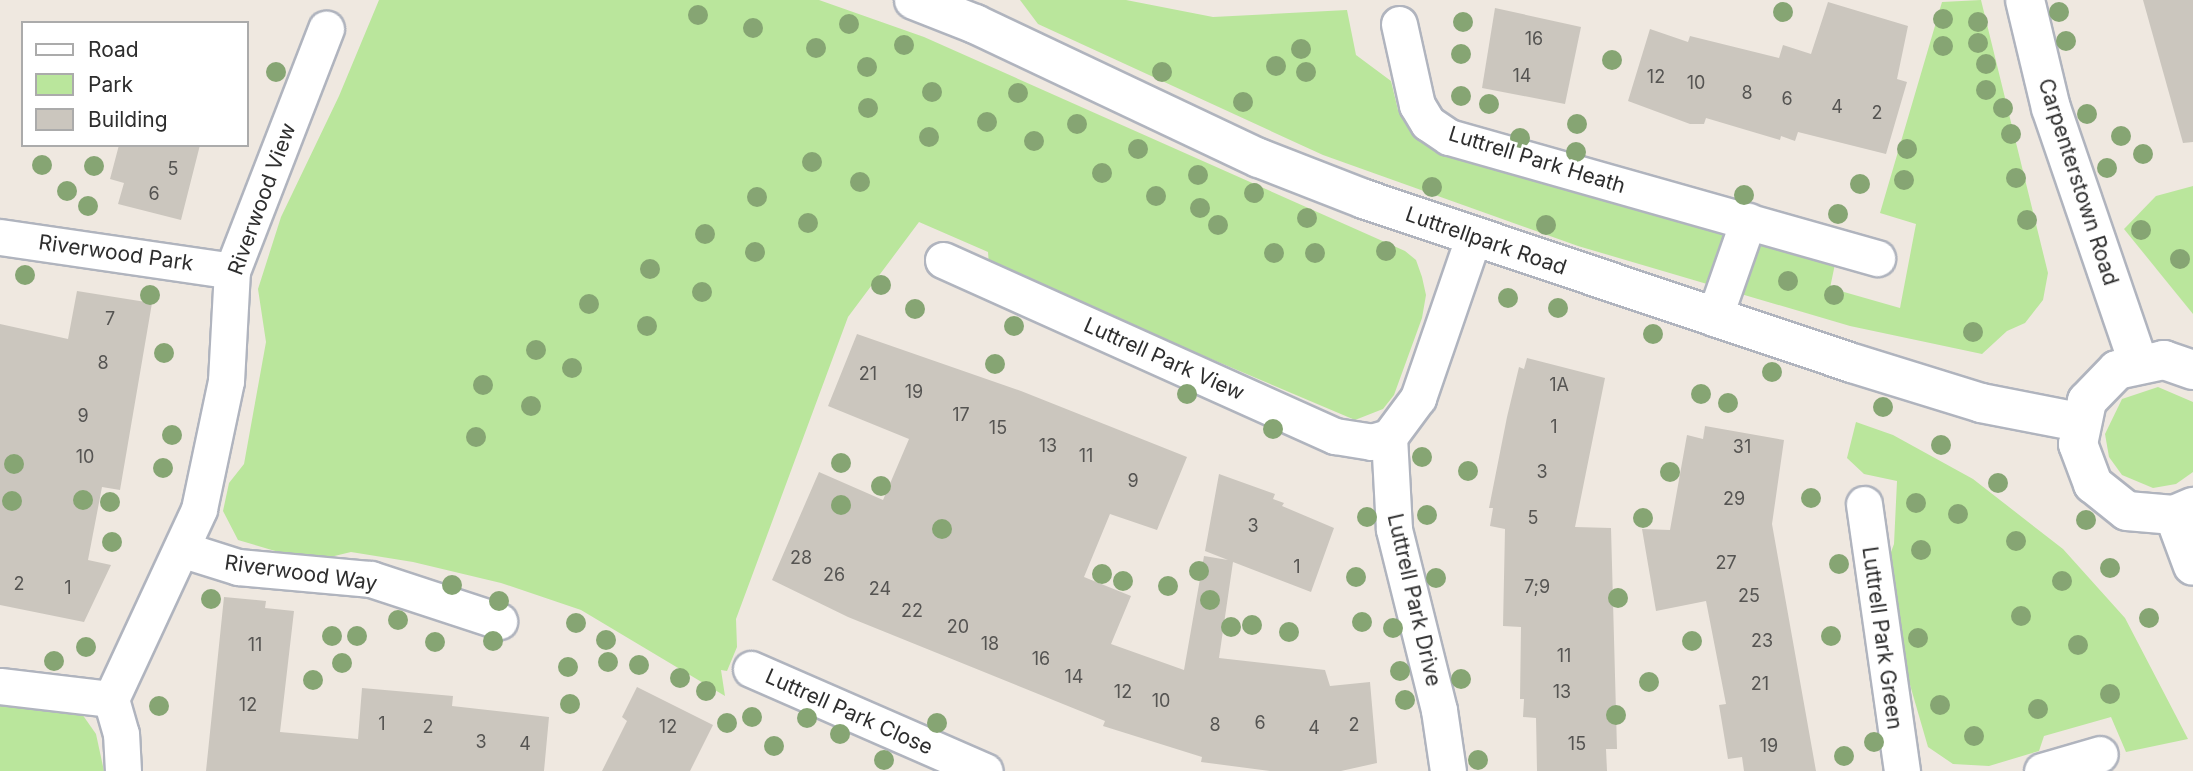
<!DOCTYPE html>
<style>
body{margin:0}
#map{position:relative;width:2193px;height:771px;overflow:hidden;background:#efe8e0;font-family:Inter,sans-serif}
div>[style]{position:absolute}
.green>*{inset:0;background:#bae69c}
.building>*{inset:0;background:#cbc6be}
.roads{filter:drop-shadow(2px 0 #b0b4be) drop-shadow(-2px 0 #b0b4be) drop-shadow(0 2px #b0b4be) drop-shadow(0 -2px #b0b4be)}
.minor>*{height:35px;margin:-17.5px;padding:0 17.5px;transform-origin:17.5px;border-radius:17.5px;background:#fff}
.tertiary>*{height:38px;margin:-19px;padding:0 19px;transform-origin:19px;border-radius:19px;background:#fff}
.trees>*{width:20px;height:20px;margin:-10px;border-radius:50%;background:#86a573}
span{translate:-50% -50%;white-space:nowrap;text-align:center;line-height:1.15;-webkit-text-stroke:5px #fff;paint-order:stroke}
.number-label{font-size:18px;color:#555452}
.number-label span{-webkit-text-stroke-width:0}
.street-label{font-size:21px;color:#2e2e2e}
.legend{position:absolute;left:21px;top:21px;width:228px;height:126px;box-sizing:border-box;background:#fff;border:2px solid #ababab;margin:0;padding:9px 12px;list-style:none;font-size:21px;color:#2e2e2e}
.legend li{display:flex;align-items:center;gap:14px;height:35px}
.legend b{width:35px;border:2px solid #ababab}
</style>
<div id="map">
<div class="green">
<i style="clip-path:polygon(379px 0,819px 0,924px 37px,1405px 251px,1416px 260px,1422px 277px,1426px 295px,1422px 318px,1394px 395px,1383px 409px,1355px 420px,989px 265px,988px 252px,919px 222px,848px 317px,736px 619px,737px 647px,727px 671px,721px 670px,725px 696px,581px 610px,501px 583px,413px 562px,351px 552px,322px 559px,282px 553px,238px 540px,223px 511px,229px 483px,244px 464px,266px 342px,258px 289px,281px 217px,339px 96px)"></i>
<i style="clip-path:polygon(1020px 0,1126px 0,1213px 17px,1347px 10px,1356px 55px,1391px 81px,1398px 110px,1433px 149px,1835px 264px,1830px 288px,1900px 308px,1916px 224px,1880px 213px,1942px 2px,1981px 0,2048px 273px,2043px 300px,2025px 323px,2007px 331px,1982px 354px,1850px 326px,1578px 246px,1323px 155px,1038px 24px)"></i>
<i style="clip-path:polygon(2193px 186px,2193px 314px,2124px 229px,2156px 196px)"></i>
<i style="clip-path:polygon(2158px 387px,2193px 402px,2193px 472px,2176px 484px,2153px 488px,2122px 475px,2109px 457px,2105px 434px,2122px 399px)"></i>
<i style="clip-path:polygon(1856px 422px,1893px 435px,1973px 479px,2063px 549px,2125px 618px,2188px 739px,2126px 752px,2111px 717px,2044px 736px,2039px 751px,1989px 766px,1953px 764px,1928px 747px,1908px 678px,1888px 560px,1894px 544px,1897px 481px,1864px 474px,1847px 458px)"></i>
<i style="clip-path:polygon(0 701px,68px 708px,82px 714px,96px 734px,104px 771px,0 771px)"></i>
</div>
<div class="building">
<i style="clip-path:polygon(2143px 0,2193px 0,2193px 142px,2183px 143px)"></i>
<i style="clip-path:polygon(1828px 2px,1908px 26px,1897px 79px,1907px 82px,1886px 154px,1798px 132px,1795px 141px,1781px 136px,1780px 140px,1706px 118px,1704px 124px,1690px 124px,1628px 101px,1650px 29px,1688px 42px,1690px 36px,1779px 58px,1783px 45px,1811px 54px)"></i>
<i style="clip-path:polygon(1495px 8px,1581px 27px,1565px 104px,1482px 88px)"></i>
<i style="clip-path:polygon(119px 145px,200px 145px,181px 220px,118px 204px,124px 183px,110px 179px)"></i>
<i style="clip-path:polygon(77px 291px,152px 303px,120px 490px,102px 487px,88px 560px,111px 565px,84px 622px,0 605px,0 324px,68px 339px)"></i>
<i style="clip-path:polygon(857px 334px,1021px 391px,1187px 457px,1157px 530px,1110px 514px,1084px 577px,1131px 596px,1111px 644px,1184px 670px,1204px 556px,1228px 560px,1205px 551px,1219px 474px,1275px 494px,1273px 499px,1284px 503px,1282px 506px,1334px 528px,1311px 592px,1233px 562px,1219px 658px,1325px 670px,1330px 686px,1370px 682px,1377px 763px,1341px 771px,1270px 771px,1201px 762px,1202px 757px,1103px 726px,1105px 721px,848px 617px,772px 580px,819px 472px,883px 500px,909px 439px,828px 406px)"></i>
<i style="clip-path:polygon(1527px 358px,1605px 378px,1575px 527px,1611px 528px,1617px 749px,1606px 749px,1607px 771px,1537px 771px,1536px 718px,1523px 717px,1524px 699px,1520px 699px,1521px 627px,1503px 626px,1505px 529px,1490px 526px,1493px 508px,1489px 508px,1507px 417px,1519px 367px,1524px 369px)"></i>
<i style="clip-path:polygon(1705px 426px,1784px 440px,1772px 524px,1816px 771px,1744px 771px,1742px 757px,1728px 759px,1719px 705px,1726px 704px,1706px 601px,1656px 611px,1642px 529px,1670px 530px,1687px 435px,1703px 439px)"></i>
<i style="clip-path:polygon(224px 597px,266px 601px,265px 608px,294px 611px,280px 732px,358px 739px,362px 688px,453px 696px,452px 706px,549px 717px,544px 771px,206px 771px)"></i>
<i style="clip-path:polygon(637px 687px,713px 725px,690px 771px,602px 771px,627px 721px,622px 717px)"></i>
</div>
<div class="roads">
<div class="minor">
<i style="left:1399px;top:24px;width:83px;rotate:77.5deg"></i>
<i style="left:1417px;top:105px;width:21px;rotate:59deg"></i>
<i style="left:1428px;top:123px;width:25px;rotate:34deg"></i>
<i style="left:1449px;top:137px;width:445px;rotate:15.8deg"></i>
<i style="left:0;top:237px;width:234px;rotate:8.3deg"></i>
<i style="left:943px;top:260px;width:430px;rotate:24.2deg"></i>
<i style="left:1335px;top:436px;width:36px;rotate:9deg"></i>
<i style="left:1371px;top:442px;width:19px;rotate:-16deg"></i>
<i style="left:1714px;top:318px;width:103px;rotate:-70.7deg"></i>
<i style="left:1864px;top:504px;width:270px;rotate:81.9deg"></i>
<i style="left:184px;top:550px;width:57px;rotate:17.5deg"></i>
<i style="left:238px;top:567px;width:134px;rotate:5.2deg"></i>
<i style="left:371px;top:579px;width:135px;rotate:18.2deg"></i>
<i style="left:751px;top:669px;width:255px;rotate:23.6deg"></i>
<i style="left:0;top:686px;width:112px;rotate:6.7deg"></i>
<i style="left:123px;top:771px;width:37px;rotate:-93deg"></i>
<i style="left:121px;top:734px;width:36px;rotate:-106deg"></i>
<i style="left:111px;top:699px;width:209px;rotate:-65.1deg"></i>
<i style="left:199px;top:509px;width:131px;rotate:-78.1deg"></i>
<i style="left:226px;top:381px;width:110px;rotate:-86.9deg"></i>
<i style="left:232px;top:271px;width:260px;rotate:-68.8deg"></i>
<i style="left:1448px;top:771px;width:62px;rotate:-98.4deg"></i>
<i style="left:1439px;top:710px;width:187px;rotate:-104deg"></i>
<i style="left:1394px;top:529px;width:92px;rotate:-93.1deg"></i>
<i style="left:1389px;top:437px;width:49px;rotate:-53.4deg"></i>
<i style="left:1418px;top:398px;width:169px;rotate:-71deg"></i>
<i style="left:2042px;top:771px;width:60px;rotate:-16.3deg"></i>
</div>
<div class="tertiary">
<i style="left:914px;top:0;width:66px;rotate:21.5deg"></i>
<i style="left:975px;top:24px;width:314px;rotate:25.3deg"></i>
<i style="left:1259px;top:158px;width:113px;rotate:21.3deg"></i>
<i style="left:1364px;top:199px;width:515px;rotate:18.58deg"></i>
<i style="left:1852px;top:363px;width:135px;rotate:17.2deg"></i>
<i style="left:1981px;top:403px;width:100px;rotate:11deg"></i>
<i style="left:2025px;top:0;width:111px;rotate:76.5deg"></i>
<i style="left:2051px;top:108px;width:268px;rotate:71.1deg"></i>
<i style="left:2193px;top:370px;width:31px;rotate:-161deg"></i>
<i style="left:2164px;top:360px;width:48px;rotate:168deg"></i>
<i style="left:2117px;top:370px;width:43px;rotate:134.1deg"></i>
<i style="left:2087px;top:401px;width:44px;rotate:101.8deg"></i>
<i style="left:2078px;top:444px;width:43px;rotate:69.4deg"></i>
<i style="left:2093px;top:484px;width:43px;rotate:38.5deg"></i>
<i style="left:2127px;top:511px;width:47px;rotate:4.9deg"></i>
<i style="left:2174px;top:515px;width:21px;rotate:-23deg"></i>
<i style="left:2174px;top:515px;width:54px;rotate:69.6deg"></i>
</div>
</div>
<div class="trees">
<i style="left:1783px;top:12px"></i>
<i style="left:2059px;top:12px"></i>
<i style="left:698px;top:15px"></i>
<i style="left:1943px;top:19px"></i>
<i style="left:1463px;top:22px"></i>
<i style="left:1978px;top:22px"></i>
<i style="left:849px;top:24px"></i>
<i style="left:753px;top:28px"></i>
<i style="left:2066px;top:41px"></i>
<i style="left:1978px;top:43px"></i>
<i style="left:904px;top:45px"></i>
<i style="left:1943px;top:46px"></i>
<i style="left:816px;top:48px"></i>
<i style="left:1301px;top:49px"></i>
<i style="left:1461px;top:54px"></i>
<i style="left:1612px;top:60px"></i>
<i style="left:1986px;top:64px"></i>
<i style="left:1276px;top:66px"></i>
<i style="left:867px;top:67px"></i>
<i style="left:276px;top:72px"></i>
<i style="left:1162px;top:72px"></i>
<i style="left:1306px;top:72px"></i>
<i style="left:1986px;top:90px"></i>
<i style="left:932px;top:92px"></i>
<i style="left:1018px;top:93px"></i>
<i style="left:1461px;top:96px"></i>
<i style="left:1243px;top:102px"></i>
<i style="left:1489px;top:104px"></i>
<i style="left:868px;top:108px"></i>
<i style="left:2003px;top:108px"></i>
<i style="left:2087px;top:114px"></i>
<i style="left:987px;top:122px"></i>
<i style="left:1077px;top:124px"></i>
<i style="left:1577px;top:124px"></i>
<i style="left:2011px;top:134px"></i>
<i style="left:2121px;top:136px"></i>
<i style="left:929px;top:137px"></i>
<i style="left:1520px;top:138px"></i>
<i style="left:1034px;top:141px"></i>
<i style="left:1138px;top:149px"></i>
<i style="left:1907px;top:149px"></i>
<i style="left:1576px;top:152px"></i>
<i style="left:2143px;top:154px"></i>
<i style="left:812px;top:162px"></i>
<i style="left:42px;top:165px"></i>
<i style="left:94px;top:166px"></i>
<i style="left:2107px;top:168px"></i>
<i style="left:1102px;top:173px"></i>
<i style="left:1198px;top:175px"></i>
<i style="left:2016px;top:178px"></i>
<i style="left:1904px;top:180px"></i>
<i style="left:860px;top:182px"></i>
<i style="left:1860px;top:184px"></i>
<i style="left:1432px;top:187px"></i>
<i style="left:67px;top:191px"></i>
<i style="left:1254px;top:193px"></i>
<i style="left:1744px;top:195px"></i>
<i style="left:1156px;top:196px"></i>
<i style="left:757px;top:197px"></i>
<i style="left:88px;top:206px"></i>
<i style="left:1200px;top:208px"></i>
<i style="left:1838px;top:214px"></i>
<i style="left:1307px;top:218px"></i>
<i style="left:2027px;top:220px"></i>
<i style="left:808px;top:223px"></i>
<i style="left:1218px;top:225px"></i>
<i style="left:1546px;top:225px"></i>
<i style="left:2141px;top:230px"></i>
<i style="left:705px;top:234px"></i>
<i style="left:1386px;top:251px"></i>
<i style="left:755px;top:252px"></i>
<i style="left:1274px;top:253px"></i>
<i style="left:1315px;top:253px"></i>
<i style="left:2180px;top:259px"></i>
<i style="left:650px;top:269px"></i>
<i style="left:25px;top:275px"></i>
<i style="left:1788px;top:281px"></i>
<i style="left:881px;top:285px"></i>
<i style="left:702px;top:292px"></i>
<i style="left:150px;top:295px"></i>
<i style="left:1834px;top:295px"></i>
<i style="left:1508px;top:298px"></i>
<i style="left:589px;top:304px"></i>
<i style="left:1558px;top:308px"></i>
<i style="left:915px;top:309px"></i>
<i style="left:647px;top:326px"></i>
<i style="left:1014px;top:326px"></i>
<i style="left:1973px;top:332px"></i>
<i style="left:1653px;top:334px"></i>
<i style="left:536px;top:350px"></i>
<i style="left:164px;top:353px"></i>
<i style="left:995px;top:364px"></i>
<i style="left:572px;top:368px"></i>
<i style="left:1772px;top:372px"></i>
<i style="left:483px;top:385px"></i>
<i style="left:1187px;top:394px"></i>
<i style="left:1701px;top:394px"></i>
<i style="left:1728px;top:403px"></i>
<i style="left:531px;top:406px"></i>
<i style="left:1883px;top:407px"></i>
<i style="left:1273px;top:429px"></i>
<i style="left:172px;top:435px"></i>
<i style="left:476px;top:437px"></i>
<i style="left:1941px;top:445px"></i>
<i style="left:1422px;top:457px"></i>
<i style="left:841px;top:463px"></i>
<i style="left:14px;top:464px"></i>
<i style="left:163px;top:468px"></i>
<i style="left:1468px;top:471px"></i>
<i style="left:1670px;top:472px"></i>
<i style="left:1998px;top:483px"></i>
<i style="left:881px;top:486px"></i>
<i style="left:1811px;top:498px"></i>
<i style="left:83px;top:500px"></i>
<i style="left:12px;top:501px"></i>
<i style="left:110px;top:502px"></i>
<i style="left:1916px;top:503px"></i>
<i style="left:841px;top:505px"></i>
<i style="left:1958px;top:514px"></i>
<i style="left:1427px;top:515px"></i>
<i style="left:1367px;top:517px"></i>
<i style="left:1643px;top:518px"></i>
<i style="left:2086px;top:520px"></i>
<i style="left:942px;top:529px"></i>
<i style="left:2016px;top:541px"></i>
<i style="left:112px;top:542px"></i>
<i style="left:1921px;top:550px"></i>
<i style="left:1839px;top:564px"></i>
<i style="left:2110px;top:568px"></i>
<i style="left:1199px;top:571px"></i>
<i style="left:1102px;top:574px"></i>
<i style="left:1356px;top:577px"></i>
<i style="left:1436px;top:578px"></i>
<i style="left:1123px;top:581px"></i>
<i style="left:2062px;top:581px"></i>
<i style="left:452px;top:585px"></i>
<i style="left:1168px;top:586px"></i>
<i style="left:1618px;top:598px"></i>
<i style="left:211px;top:599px"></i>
<i style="left:1210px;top:600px"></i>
<i style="left:499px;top:601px"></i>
<i style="left:2021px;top:616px"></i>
<i style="left:2149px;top:618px"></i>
<i style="left:398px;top:620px"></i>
<i style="left:1362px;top:622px"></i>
<i style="left:576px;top:623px"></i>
<i style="left:1252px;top:625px"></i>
<i style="left:1231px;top:627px"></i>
<i style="left:1393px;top:628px"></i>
<i style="left:1289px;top:632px"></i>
<i style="left:332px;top:636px"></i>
<i style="left:357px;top:636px"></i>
<i style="left:1831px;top:636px"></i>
<i style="left:1918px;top:638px"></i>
<i style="left:606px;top:640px"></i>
<i style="left:493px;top:641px"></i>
<i style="left:1692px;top:641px"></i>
<i style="left:435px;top:642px"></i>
<i style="left:2078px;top:645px"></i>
<i style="left:86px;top:647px"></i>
<i style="left:54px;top:661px"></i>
<i style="left:608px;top:662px"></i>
<i style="left:342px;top:663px"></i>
<i style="left:639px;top:665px"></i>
<i style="left:568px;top:667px"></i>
<i style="left:1400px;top:671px"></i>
<i style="left:680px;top:678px"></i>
<i style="left:1461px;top:679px"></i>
<i style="left:313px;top:680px"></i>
<i style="left:1649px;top:682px"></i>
<i style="left:706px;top:691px"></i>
<i style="left:2110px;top:694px"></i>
<i style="left:1405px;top:700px"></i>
<i style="left:570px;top:704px"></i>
<i style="left:1940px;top:705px"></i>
<i style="left:159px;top:706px"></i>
<i style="left:2038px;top:709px"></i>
<i style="left:1616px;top:715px"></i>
<i style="left:752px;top:717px"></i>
<i style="left:807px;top:718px"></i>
<i style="left:727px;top:723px"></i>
<i style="left:937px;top:723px"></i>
<i style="left:840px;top:734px"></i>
<i style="left:1974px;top:736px"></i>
<i style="left:1874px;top:742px"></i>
<i style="left:774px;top:746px"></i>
<i style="left:1844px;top:756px"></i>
<i style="left:884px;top:760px"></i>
<i style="left:1478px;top:760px"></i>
</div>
<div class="number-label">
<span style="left:1534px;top:39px">16</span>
<span style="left:1522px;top:76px">14</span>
<span style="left:1656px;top:77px">12</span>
<span style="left:1696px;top:83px">10</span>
<span style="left:1747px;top:93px">8</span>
<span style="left:1787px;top:99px">6</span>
<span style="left:1837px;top:107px">4</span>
<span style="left:1877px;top:113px">2</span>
<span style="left:173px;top:169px">5</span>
<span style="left:154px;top:194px">6</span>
<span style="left:110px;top:319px">7</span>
<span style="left:103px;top:363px">8</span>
<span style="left:868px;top:374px">21</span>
<span style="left:1559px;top:385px">1A</span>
<span style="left:914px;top:392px">19</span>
<span style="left:961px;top:415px">17</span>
<span style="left:83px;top:416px">9</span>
<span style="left:1554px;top:427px">1</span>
<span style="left:998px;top:428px">15</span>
<span style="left:1048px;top:446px">13</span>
<span style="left:1742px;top:447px">31</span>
<span style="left:1086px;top:456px">11</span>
<span style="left:85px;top:457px">10</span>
<span style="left:1542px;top:472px">3</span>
<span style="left:1133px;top:481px">9</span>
<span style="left:1734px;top:499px">29</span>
<span style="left:1533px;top:518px">5</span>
<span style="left:1253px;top:526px">3</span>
<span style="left:801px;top:558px">28</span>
<span style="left:1726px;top:563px">27</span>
<span style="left:1297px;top:567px">1</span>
<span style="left:834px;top:575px">26</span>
<span style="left:19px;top:584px">2</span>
<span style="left:1537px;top:587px">7;9</span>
<span style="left:68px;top:588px">1</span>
<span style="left:880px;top:589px">24</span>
<span style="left:1749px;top:596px">25</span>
<span style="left:912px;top:611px">22</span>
<span style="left:958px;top:627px">20</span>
<span style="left:1762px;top:641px">23</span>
<span style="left:990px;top:644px">18</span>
<span style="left:255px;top:645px">11</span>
<span style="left:1564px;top:656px">11</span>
<span style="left:1041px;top:659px">16</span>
<span style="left:1074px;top:677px">14</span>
<span style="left:1760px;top:684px">21</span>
<span style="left:1123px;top:692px">12</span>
<span style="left:1562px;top:692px">13</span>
<span style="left:1161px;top:701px">10</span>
<span style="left:248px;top:705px">12</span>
<span style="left:1260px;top:723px">6</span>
<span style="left:382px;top:724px">1</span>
<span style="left:1215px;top:725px">8</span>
<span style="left:1354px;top:725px">2</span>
<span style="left:428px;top:727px">2</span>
<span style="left:668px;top:727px">12</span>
<span style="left:1314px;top:728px">4</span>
<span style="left:481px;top:742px">3</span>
<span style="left:525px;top:744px">4</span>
<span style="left:1577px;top:744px">15</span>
<span style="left:1769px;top:746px">19</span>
</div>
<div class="street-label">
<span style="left:1537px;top:160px;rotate:17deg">Luttrell Park Heath</span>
<span style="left:2078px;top:182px;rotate:72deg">Carpenterstown Road</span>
<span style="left:262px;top:199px;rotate:-70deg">Riverwood View</span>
<span style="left:1486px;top:241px;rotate:19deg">Luttrellpark Road</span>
<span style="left:116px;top:253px;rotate:8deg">Riverwood Park</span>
<span style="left:1164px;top:359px;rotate:24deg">Luttrell Park View</span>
<span style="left:301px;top:573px;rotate:8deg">Riverwood Way</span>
<span style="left:1414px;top:600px;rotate:77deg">Luttrell Park Drive</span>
<span style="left:1882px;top:638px;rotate:82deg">Luttrell Park Green</span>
<span style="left:849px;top:712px;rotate:24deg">Luttrell Park Close</span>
</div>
<ul class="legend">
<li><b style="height:9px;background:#fff"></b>Road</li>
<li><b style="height:19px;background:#bae69c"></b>Park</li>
<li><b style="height:19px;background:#cbc6be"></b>Building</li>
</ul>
</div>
